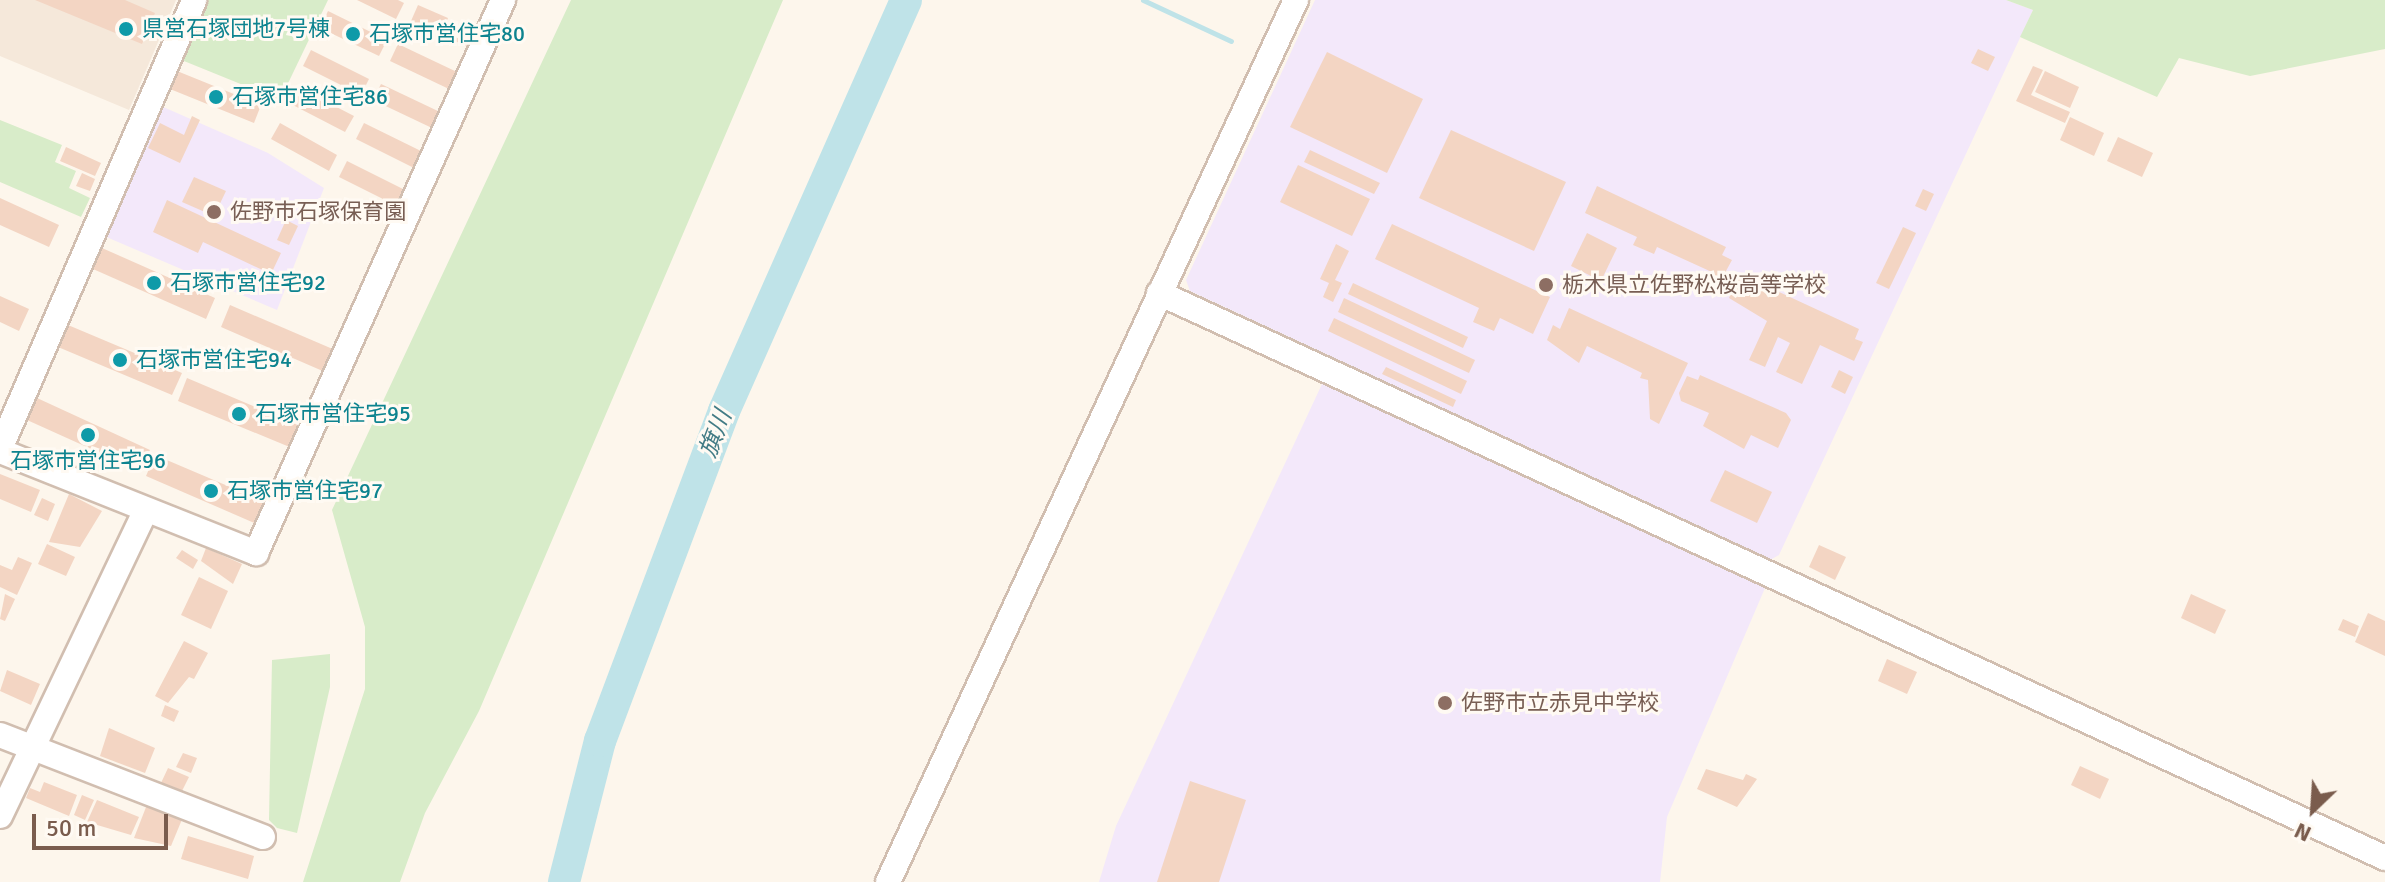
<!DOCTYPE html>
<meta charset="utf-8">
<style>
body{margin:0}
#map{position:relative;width:2385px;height:882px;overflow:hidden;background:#fdf6ec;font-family:Signika,"Noto Sans JP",sans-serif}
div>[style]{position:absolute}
.residential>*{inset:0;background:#f5e8da}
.education>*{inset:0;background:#f3e8fa}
.green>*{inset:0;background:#d8ecc9}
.stream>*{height:5px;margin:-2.5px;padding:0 2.5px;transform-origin:2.5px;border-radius:2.5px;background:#bfe3e8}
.river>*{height:32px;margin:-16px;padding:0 16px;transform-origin:16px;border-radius:16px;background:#bfe3e8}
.building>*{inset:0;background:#f3d5c3}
.roads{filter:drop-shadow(2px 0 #d1beb0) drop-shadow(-2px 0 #d1beb0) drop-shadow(0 2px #d1beb0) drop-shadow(0 -2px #d1beb0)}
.minor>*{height:24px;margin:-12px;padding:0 12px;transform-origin:12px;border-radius:12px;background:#fff}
.dots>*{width:22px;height:22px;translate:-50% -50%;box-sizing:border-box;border:4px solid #fffaf3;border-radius:50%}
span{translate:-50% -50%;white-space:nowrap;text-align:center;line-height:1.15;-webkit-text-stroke:6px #fffaf3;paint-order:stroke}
.culture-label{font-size:22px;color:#0d838f}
.left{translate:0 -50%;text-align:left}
.education-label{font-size:22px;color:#785e54}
.water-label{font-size:24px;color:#437c86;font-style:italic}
.north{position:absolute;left:2273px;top:770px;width:80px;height:80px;-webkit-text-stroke:6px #fffaf3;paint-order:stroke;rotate:205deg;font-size:22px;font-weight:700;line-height:32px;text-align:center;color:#7a5c4d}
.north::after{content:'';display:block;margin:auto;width:28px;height:36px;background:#7a5c4d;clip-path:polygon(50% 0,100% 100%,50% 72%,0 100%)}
.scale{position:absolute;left:32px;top:814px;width:136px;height:36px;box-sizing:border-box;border:4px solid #7a5c4d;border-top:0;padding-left:10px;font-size:24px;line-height:28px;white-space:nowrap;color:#7a5c4d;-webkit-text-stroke:6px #fffaf3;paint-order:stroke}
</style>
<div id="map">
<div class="residential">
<i style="clip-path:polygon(0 0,176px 0,129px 110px,0 56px)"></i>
</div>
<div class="education">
<i style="clip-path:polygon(1315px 0,2006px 0,2033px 10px,1779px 555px,1770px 560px,1190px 291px,1186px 280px)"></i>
<i style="clip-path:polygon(161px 106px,268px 153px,324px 188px,277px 310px,104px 236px)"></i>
<i style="clip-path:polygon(1322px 384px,1765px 588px,1667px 817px,1660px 882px,1099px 882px,1116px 826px)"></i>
</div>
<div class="green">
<i style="clip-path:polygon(207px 0,328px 0,280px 100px,179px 59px)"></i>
<i style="clip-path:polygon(571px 0,783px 0,479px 711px,425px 813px,400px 882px,303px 882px,365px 689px,365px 627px,332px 510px)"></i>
<i style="clip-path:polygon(2006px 0,2385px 0,2385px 49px,2250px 76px,2179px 58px,2157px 97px,2020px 37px,2033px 10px)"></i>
<i style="clip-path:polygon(0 120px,62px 145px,55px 162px,76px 171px,69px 188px,90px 198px,81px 217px,0 182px)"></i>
<i style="clip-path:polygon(330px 654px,330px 687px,297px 833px,277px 828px,269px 820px,272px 660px)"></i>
</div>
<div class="stream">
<i style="left:1143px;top:0;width:97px;rotate:25deg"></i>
</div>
<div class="river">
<i style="left:564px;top:882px;width:146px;rotate:-75.7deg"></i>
<i style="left:600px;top:741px;width:353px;rotate:-69.4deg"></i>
<i style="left:724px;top:411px;width:449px;rotate:-66.1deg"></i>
</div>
<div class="building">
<i style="clip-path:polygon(35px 0,125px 0,155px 13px,142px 44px)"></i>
<i style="clip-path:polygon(357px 0,398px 0,404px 3px,396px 19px)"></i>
<i style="clip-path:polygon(418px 5px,448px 18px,441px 35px,411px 21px)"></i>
<i style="clip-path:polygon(328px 11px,387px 40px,379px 56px,320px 28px)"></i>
<i style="clip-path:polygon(462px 25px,475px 31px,468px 47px,455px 41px)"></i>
<i style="clip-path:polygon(398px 44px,457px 72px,449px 89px,390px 61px)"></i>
<i style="clip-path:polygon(1978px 49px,1995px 57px,1988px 71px,1971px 63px)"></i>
<i style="clip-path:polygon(311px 50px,369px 79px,361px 95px,303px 66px)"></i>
<i style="clip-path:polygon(1327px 52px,1423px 99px,1387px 173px,1290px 127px)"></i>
<i style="clip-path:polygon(2033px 66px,2043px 70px,2031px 95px,2070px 112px,2065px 123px,2016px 101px)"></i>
<i style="clip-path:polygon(177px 71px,261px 105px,254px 123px,170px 89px)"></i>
<i style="clip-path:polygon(2045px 71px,2079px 87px,2070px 108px,2035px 92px)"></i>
<i style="clip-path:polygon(381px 84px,440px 112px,432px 128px,373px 100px)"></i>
<i style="clip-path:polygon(296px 86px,354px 116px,345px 132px,287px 102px)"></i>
<i style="clip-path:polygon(192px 116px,200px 120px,180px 163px,148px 148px,160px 123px,184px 135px)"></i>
<i style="clip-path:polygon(2070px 117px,2104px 133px,2094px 156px,2060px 140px)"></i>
<i style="clip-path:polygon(280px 123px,337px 155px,329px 171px,271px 139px)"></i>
<i style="clip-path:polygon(364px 123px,423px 152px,414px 168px,356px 139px)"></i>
<i style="clip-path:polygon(1451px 130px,1566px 182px,1534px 251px,1419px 198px)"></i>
<i style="clip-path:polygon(2118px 137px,2153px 153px,2142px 177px,2107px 161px)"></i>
<i style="clip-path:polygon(66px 147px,101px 163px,95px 176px,60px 161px)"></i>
<i style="clip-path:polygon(1310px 150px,1380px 183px,1374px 194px,1304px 162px)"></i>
<i style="clip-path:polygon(347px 161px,405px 190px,397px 206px,339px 177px)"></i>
<i style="clip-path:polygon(1298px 165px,1370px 199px,1352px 236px,1280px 202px)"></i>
<i style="clip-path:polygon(82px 173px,95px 179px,90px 191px,76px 186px)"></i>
<i style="clip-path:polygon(194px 177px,226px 191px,214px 216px,182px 202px)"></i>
<i style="clip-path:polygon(1597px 186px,1726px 247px,1722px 255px,1732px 260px,1726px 271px,1735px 275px,1728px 291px,1719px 287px,1715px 295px,1706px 291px,1714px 273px,1657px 247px,1654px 254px,1633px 245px,1637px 237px,1585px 213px)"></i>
<i style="clip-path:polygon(1923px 189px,1934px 194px,1926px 211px,1915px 206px)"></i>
<i style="clip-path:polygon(0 198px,59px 225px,49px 247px,0 225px)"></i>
<i style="clip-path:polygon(167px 200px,281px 253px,271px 274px,203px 242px,198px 253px,153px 232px)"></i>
<i style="clip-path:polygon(286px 220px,298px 226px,289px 245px,277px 240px)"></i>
<i style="clip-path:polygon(1392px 224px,1550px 297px,1533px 334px,1500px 318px,1494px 331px,1473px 322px,1479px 308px,1375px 259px)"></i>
<i style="clip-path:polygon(1903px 227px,1916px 233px,1889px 289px,1876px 283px)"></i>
<i style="clip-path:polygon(1587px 233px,1617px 248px,1601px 281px,1571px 266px)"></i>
<i style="clip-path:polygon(1336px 244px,1349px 251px,1335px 280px,1342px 283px,1333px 302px,1323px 297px,1329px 283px,1320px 279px)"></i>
<i style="clip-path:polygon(102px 248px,215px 298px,206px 319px,93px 269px)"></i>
<i style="clip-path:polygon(1740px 274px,1859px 329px,1855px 339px,1863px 342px,1854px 361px,1820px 345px,1802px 384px,1776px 372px,1790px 343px,1778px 337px,1765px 367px,1749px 360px,1767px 321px,1729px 298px)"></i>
<i style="clip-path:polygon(1353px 283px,1468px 337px,1463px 348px,1348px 294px)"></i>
<i style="clip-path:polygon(0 296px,29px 309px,19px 331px,0 322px)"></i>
<i style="clip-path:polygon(1344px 298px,1475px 360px,1469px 373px,1338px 312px)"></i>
<i style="clip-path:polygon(230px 305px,335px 350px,325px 372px,221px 327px)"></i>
<i style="clip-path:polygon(1569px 308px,1688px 363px,1659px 424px,1650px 419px,1648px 380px,1640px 378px,1642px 373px,1587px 346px,1579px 363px,1547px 340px,1553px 325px,1560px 329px)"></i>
<i style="clip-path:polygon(1334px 318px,1467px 381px,1461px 394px,1328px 331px)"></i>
<i style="clip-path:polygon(68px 325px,182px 373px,172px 395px,58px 347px)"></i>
<i style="clip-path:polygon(1386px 367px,1456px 400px,1453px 407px,1382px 374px)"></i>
<i style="clip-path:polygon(1839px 370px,1853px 377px,1845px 394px,1831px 387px)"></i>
<i style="clip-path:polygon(1700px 375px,1786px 413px,1791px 420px,1778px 448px,1751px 435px,1744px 449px,1703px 426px,1709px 413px,1681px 401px,1679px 393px,1687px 376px,1698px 380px)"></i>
<i style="clip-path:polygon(187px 378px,300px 426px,292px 448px,178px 401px)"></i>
<i style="clip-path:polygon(37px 398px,150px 450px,140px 471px,27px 420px)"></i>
<i style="clip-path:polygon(155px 455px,268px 503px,259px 525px,146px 476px)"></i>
<i style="clip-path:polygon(1725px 470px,1772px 492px,1757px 523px,1710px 501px)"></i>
<i style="clip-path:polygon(0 474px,40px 490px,31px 512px,0 499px)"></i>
<i style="clip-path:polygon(69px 494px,102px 511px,80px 547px,49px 542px)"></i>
<i style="clip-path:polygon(42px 498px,55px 504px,48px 521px,34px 515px)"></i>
<i style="clip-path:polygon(47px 544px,75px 557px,66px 576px,38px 564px)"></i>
<i style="clip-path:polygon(1819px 545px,1846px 557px,1835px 580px,1809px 567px)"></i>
<i style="clip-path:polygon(206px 548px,242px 564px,233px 584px,201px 561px)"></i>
<i style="clip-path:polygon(182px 550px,198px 560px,193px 569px,176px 558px)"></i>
<i style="clip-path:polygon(18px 557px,32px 563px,17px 595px,0 587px,0 565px,12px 570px)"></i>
<i style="clip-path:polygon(199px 577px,228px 591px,211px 629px,181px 615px)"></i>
<i style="clip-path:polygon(5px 594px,15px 599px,5px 621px,0 619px)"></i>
<i style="clip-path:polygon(2191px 594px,2226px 610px,2215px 634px,2181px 618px)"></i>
<i style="clip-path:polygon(2368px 613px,2385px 621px,2385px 656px,2355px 642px)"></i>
<i style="clip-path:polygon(2343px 619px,2359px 626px,2355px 637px,2338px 630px)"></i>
<i style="clip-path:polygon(184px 641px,208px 653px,194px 679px,189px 677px,168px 703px,155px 696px)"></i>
<i style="clip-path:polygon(1887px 659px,1917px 672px,1907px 694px,1878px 681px)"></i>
<i style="clip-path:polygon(7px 670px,40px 684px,31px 705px,0 691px)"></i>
<i style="clip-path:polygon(165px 705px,179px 711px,174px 722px,161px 716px)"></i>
<i style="clip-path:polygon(109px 728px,155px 748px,145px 773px,100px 756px)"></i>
<i style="clip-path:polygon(183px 753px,197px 758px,191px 773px,176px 767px)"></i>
<i style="clip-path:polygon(2080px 766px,2109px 779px,2100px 799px,2071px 785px)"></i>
<i style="clip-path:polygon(168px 768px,189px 777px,181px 793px,161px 783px)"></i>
<i style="clip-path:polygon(1706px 769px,1743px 780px,1746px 774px,1757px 779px,1737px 807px,1697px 789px)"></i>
<i style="clip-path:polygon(1190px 781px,1246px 800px,1219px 882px,1157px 882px)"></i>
<i style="clip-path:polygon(44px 782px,77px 795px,69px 816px,26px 798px,30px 788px,40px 792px)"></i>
<i style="clip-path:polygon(82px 795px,94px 800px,85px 820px,74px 815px)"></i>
<i style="clip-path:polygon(97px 800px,139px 817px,131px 835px,87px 822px)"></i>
<i style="clip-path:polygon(148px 802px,183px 817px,171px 846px,134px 838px)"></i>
<i style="clip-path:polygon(188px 836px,254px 856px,248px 879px,181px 859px)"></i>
</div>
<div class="roads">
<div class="minor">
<i style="left:1159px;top:293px;width:1350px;rotate:24.74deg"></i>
<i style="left:0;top:449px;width:489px;rotate:-66.6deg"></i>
<i style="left:0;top:451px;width:276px;rotate:21.7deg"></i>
<i style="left:256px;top:553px;width:606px;rotate:-65.93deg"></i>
<i style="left:0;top:735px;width:282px;rotate:21.2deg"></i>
<i style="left:0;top:816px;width:339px;rotate:-64.5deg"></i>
<i style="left:888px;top:882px;width:972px;rotate:-65.18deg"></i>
</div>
</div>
<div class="dots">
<i style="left:126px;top:29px;background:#0f9aa8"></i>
<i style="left:353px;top:34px;background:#0f9aa8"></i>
<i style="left:216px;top:97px;background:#0f9aa8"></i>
<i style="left:214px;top:212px;background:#8d6e63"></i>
<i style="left:154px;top:283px;background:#0f9aa8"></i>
<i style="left:1546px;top:285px;background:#8d6e63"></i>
<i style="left:120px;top:360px;background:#0f9aa8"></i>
<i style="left:239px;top:414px;background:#0f9aa8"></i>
<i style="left:88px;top:435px;background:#0f9aa8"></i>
<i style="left:211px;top:491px;background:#0f9aa8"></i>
<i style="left:1445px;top:703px;background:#8d6e63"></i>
</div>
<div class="culture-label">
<span class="left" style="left:142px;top:29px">県営石塚団地7号棟</span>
<span class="left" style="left:369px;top:34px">石塚市営住宅80</span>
<span class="left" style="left:232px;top:97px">石塚市営住宅86</span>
<span class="left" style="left:170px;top:283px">石塚市営住宅92</span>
<span class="left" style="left:136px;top:360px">石塚市営住宅94</span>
<span class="left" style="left:255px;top:414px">石塚市営住宅95</span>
<span style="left:88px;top:461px">石塚市営住宅96</span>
<span class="left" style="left:227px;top:491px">石塚市営住宅97</span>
</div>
<div class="education-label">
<span class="left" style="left:230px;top:212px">佐野市石塚保育園</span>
<span class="left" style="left:1562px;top:285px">栃木県立佐野松桜高等学校</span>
<span class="left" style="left:1461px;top:703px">佐野市立赤見中学校</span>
</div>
<div class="water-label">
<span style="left:716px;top:434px;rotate:-69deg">旗川</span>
</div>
<div class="north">N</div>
<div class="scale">50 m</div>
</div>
